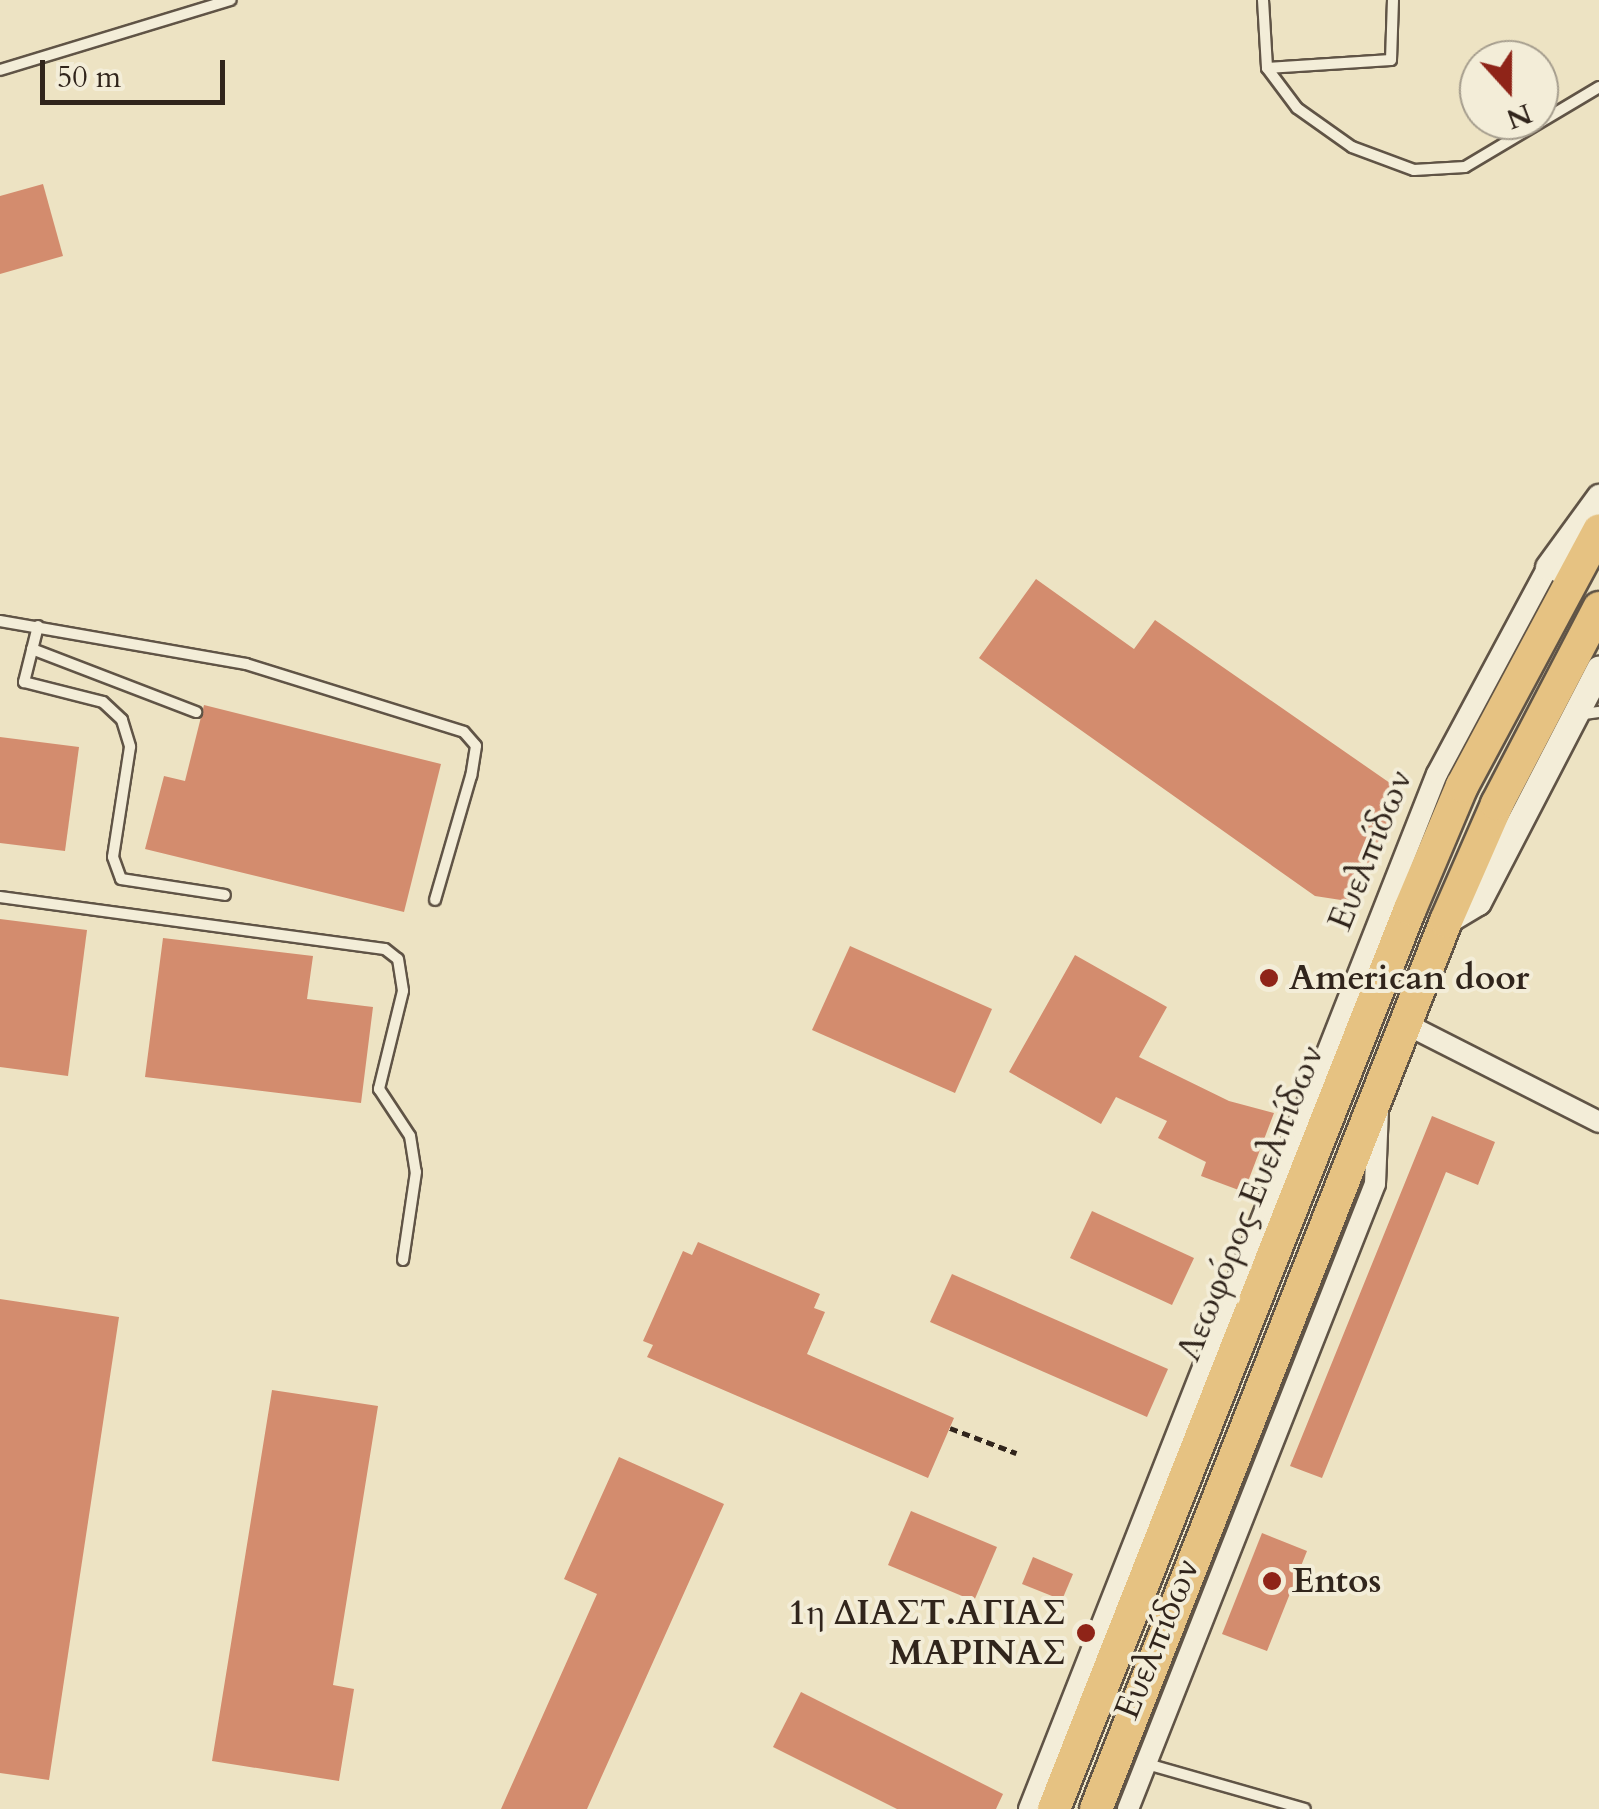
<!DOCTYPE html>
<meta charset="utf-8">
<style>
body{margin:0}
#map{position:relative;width:1599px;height:1809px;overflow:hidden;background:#ede3c3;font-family:Cardo,serif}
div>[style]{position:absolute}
.building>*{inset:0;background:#d38c6e}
.path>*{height:5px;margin-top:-2.5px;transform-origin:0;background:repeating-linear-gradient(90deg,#31251c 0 8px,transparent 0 13px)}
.roads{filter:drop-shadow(2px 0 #605446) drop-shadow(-2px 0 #605446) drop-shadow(0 2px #605446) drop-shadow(0 -2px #605446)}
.service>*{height:10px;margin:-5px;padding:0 5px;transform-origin:5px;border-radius:5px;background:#f3edd8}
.minor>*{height:20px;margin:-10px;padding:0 10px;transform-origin:10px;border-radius:10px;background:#f3edd8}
.tertiary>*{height:25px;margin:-12.5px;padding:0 12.5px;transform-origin:12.5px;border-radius:12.5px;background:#f3edd8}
.primary>*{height:32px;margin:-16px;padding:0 16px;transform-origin:16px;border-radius:16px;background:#e6c282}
.dots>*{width:28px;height:28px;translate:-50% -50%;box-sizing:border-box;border:5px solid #f3edd8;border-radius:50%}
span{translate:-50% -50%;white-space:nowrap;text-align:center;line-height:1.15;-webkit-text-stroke:8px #f3edd8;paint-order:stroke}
.street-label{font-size:35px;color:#31251c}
.poi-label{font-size:35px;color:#31251c;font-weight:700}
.left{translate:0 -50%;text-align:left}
.right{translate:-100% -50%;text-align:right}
.north{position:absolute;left:1459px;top:40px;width:100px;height:100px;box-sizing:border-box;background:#f3edd8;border:2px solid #a59d8d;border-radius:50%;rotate:159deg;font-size:28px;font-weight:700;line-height:40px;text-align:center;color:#31251c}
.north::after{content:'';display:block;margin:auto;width:35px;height:45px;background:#8f2418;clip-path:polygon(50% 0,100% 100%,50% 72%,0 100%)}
.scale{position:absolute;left:40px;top:60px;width:185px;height:45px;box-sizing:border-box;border:5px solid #31251c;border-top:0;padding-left:12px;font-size:30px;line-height:35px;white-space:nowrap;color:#31251c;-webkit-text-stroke:8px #f3edd8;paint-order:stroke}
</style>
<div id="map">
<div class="building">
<i style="clip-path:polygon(43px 184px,63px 256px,0 274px,0 196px)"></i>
<i style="clip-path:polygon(1036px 579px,1134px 649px,1155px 620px,1400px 790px,1354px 902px,1315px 896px,979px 658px)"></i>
<i style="clip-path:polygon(204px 705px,441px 764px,404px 912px,145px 849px,164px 776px,185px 781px)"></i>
<i style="clip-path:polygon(0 737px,79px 747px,65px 851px,0 843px)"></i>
<i style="clip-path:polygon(0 919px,87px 930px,68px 1076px,0 1067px)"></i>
<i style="clip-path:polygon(163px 938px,313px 956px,307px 999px,373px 1007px,361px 1103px,145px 1077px)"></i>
<i style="clip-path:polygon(850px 946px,992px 1009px,955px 1093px,812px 1030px)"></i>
<i style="clip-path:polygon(1075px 955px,1167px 1007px,1139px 1057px,1229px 1101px,1274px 1113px,1244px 1192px,1201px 1176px,1206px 1162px,1158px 1138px,1167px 1121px,1116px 1097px,1101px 1124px,1009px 1072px)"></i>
<i style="clip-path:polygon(1432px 1116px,1495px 1142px,1478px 1185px,1446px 1172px,1322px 1478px,1290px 1466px)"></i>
<i style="clip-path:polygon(1092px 1211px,1194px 1258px,1172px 1305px,1070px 1258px)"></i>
<i style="clip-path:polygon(698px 1242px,820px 1294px,814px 1308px,825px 1312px,807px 1354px,954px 1418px,928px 1478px,647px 1357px,653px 1345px,643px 1341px,683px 1251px,692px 1255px)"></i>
<i style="clip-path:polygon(952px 1274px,1168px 1369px,1147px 1417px,930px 1322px)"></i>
<i style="clip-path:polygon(0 1299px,119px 1317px,49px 1780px,0 1773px)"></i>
<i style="clip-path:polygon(272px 1390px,378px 1406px,333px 1685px,354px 1689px,339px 1781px,212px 1761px)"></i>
<i style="clip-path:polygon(619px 1457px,724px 1504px,587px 1809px,501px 1809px,597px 1594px,564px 1579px)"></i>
<i style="clip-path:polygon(911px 1511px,997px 1547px,974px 1601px,888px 1565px)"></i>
<i style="clip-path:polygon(1262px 1533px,1307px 1551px,1267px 1651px,1222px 1634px)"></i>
<i style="clip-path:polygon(1033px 1557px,1073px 1574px,1062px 1600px,1022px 1584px)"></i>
<i style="clip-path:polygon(801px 1692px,1003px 1794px,996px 1809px,897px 1809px,773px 1747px)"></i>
</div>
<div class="path">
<i style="left:950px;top:1428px;width:71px;rotate:20.7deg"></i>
</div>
<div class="roads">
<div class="service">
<i style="left:1263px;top:0;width:68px;rotate:86.6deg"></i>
<i style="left:1267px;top:68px;width:50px;rotate:53.1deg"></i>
<i style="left:1297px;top:108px;width:67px;rotate:35.3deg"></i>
<i style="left:1352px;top:147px;width:66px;rotate:20.4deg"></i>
<i style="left:1414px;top:170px;width:51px;rotate:-3.4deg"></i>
<i style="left:1465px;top:167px;width:156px;rotate:-30.8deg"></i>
<i style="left:1267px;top:68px;width:124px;rotate:-3.7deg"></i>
<i style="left:1391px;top:60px;width:60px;rotate:-88.1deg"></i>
<i style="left:0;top:70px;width:241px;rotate:-16.9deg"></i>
<i style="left:0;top:621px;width:250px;rotate:9.9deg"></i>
<i style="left:246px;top:664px;width:228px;rotate:17.3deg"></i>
<i style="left:464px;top:732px;width:18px;rotate:49deg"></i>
<i style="left:476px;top:746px;width:30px;rotate:99deg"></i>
<i style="left:471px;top:776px;width:129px;rotate:106.2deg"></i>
<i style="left:38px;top:626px;width:58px;rotate:104deg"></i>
<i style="left:24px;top:682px;width:81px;rotate:14.2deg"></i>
<i style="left:103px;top:702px;width:26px;rotate:43deg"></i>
<i style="left:122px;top:720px;width:28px;rotate:73deg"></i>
<i style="left:130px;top:747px;width:111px;rotate:98.8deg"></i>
<i style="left:113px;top:857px;width:23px;rotate:70deg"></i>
<i style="left:121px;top:879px;width:105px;rotate:8.7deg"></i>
<i style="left:32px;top:649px;width:176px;rotate:21deg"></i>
<i style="left:1577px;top:715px;width:22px;rotate:-8deg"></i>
<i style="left:0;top:897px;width:388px;rotate:7.7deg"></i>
<i style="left:385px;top:949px;width:16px;rotate:38deg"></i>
<i style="left:398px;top:959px;width:32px;rotate:81deg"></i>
<i style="left:403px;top:991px;width:101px;rotate:103.8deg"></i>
<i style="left:379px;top:1089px;width:56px;rotate:56.6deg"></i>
<i style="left:410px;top:1136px;width:36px;rotate:81deg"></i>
<i style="left:416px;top:1172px;width:89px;rotate:98.4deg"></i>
<i style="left:1147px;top:1764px;width:164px;rotate:15.9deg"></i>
</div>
<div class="minor">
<i style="left:1404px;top:1023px;width:219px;rotate:26.9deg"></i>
<i style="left:1029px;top:1809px;width:1113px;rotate:-68.49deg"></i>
<i style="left:1437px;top:774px;width:235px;rotate:-61.8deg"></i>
<i style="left:1548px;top:567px;width:14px;rotate:25deg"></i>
<i style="left:1128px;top:1809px;width:672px;rotate:-68.44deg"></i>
<i style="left:1375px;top:1184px;width:75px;rotate:-87.7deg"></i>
</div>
<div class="tertiary">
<i style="left:1548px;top:567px;width:87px;rotate:-53.9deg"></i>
<i style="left:1446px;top:921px;width:37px;rotate:-31deg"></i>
<i style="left:1478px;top:902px;width:263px;rotate:-62.6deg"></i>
</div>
<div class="primary">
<i style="left:1054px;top:1809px;width:968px;rotate:-68.42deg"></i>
<i style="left:1410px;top:909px;width:134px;rotate:-67.1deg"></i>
<i style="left:1462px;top:786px;width:290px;rotate:-61.8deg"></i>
<i style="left:1096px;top:1809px;width:954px;rotate:-68.49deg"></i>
<i style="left:1446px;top:921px;width:128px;rotate:-66.4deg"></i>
<i style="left:1497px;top:804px;width:221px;rotate:-62.5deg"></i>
</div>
</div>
<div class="dots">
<i style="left:1269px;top:978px;background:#8f2418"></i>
<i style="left:1272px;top:1581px;background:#8f2418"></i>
<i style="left:1086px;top:1633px;background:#8f2418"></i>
</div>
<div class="street-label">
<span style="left:1370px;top:850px;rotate:-68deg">Ευελπίδων</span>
<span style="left:1250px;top:1203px;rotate:-68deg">Λεωφόρος Ευελπίδων</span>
<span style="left:1157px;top:1639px;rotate:-68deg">Ευελπίδων</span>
</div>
<div class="poi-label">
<span class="left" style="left:1289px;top:978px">American door</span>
<span class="left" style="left:1292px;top:1581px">Entos</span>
<span class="right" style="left:1066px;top:1633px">1η ΔΙΑΣΤ.ΑΓΙΑΣ<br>ΜΑΡΙΝΑΣ</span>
</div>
<div class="north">N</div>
<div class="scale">50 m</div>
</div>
